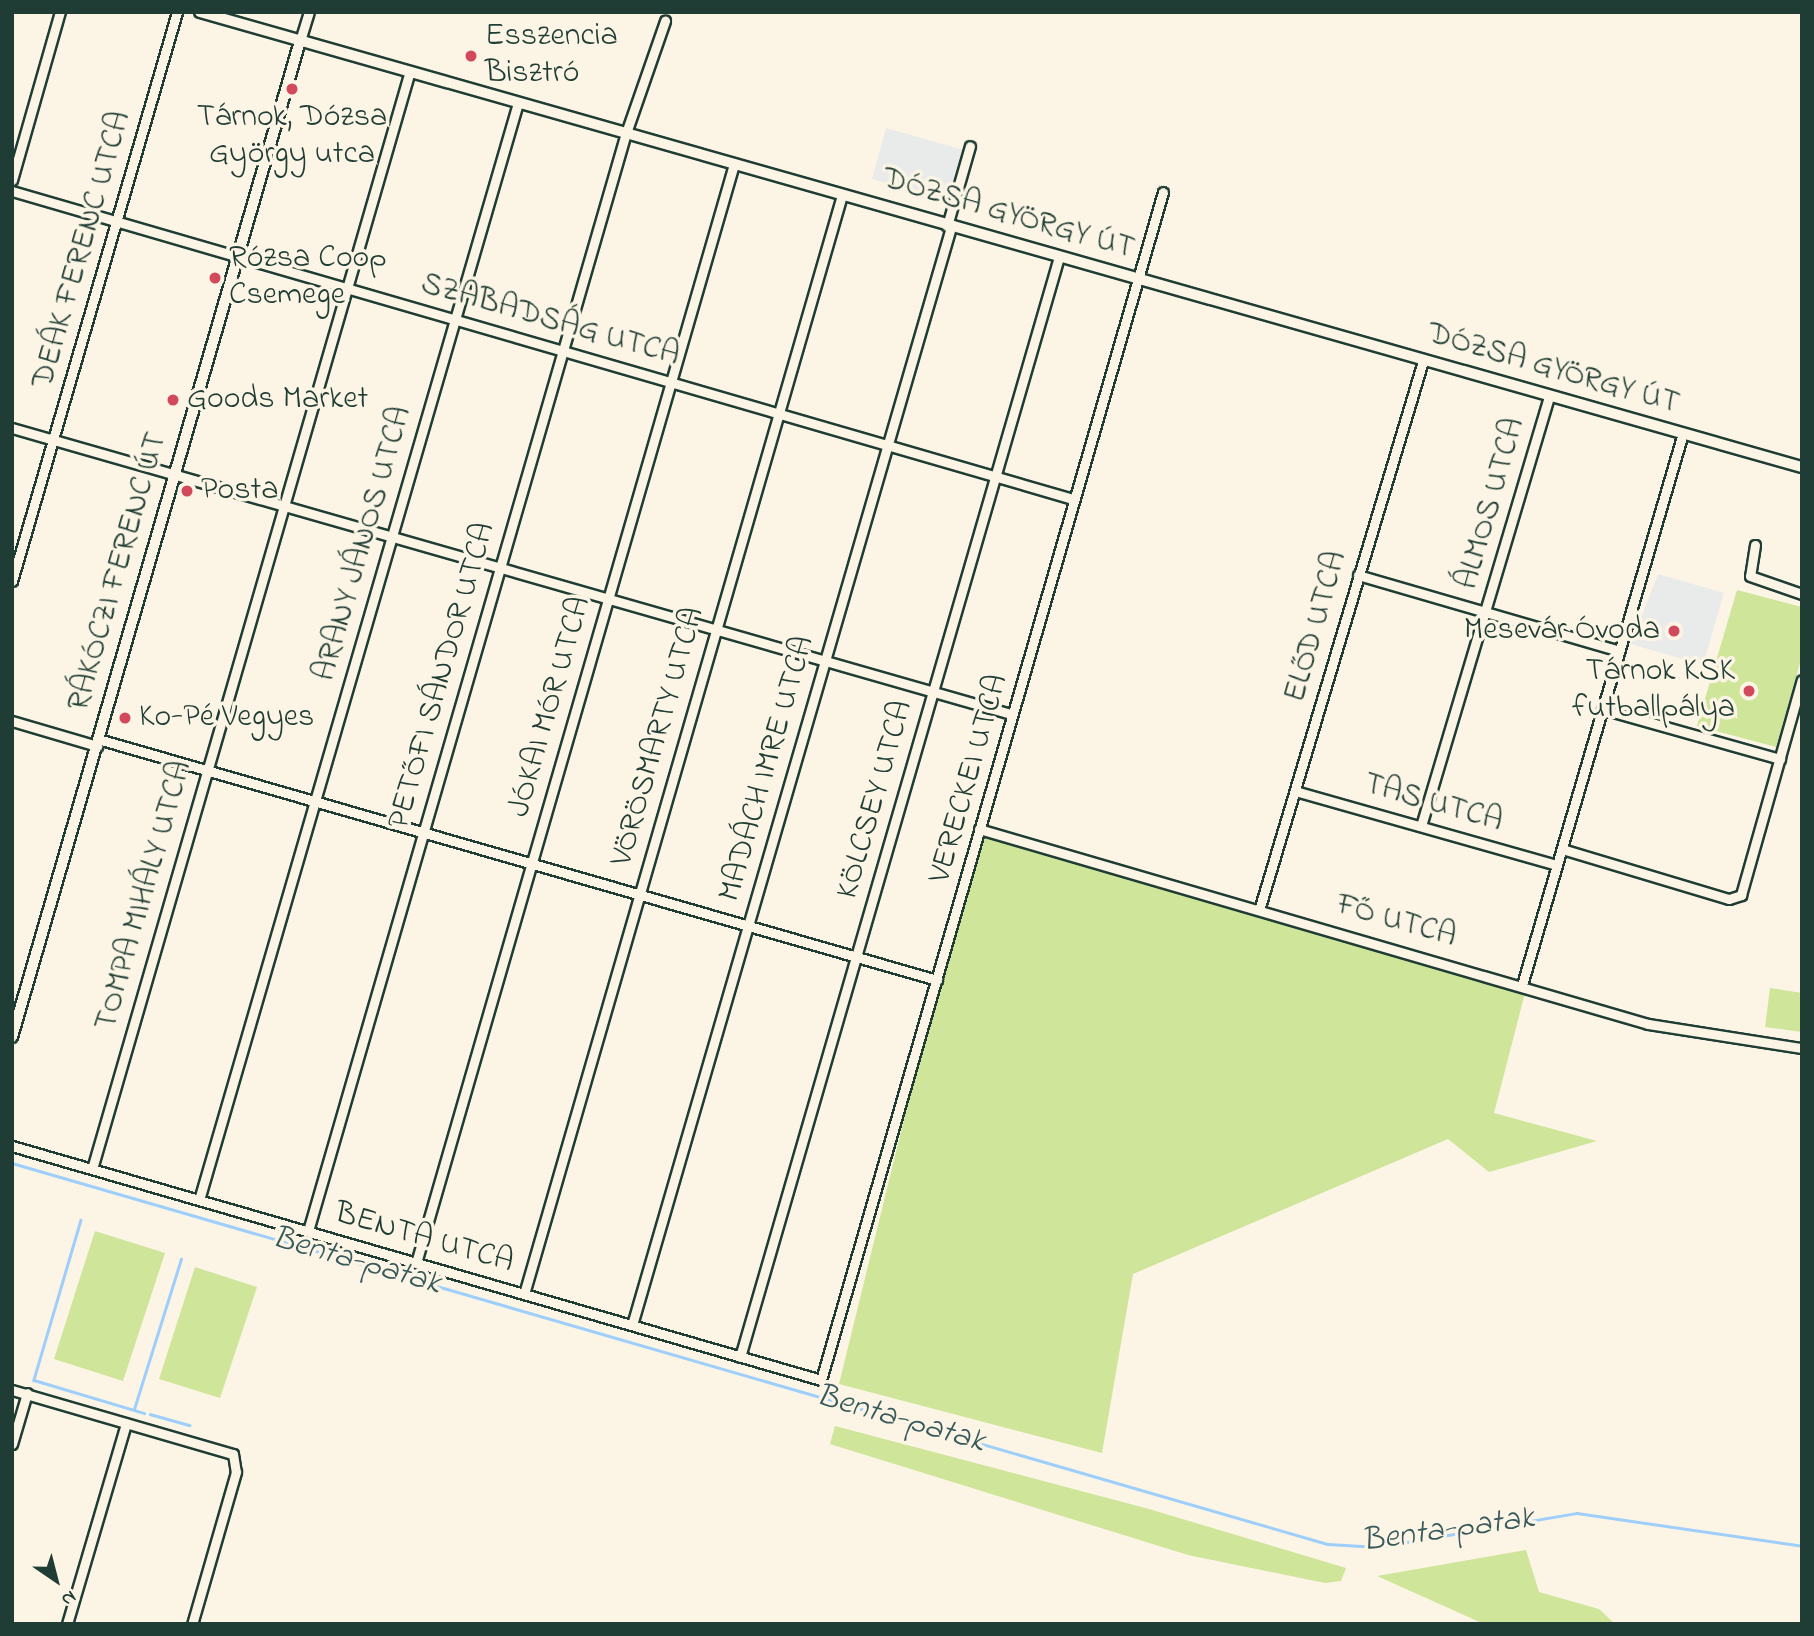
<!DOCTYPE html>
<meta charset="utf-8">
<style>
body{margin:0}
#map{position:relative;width:1814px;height:1636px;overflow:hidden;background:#fcf5e5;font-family:"Indie Flower",sans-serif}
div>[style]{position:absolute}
.built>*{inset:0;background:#e9eaea}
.green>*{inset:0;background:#cee59a}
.stream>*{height:2.5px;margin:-1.25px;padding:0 1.25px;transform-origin:1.25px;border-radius:1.25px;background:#9ecefa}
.roads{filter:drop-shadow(2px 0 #1f3d34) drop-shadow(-2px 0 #1f3d34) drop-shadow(0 2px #1f3d34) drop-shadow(0 -2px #1f3d34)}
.minor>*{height:9px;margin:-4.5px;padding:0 4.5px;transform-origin:4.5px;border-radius:4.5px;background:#fcf5e5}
.tertiary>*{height:10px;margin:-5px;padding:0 5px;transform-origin:5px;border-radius:5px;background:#fcf5e5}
.dots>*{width:19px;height:19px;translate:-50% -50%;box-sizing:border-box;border:4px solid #fcf5e5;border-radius:50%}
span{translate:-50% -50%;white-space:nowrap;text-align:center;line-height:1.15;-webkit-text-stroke:7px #fcf5e5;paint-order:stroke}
.poi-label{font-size:32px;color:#1f3d34}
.left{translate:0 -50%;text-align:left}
.right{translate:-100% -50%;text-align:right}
.street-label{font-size:32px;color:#1f3d34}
.water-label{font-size:33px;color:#385a5c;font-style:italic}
.frame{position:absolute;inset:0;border:14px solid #1f3d34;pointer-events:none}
.north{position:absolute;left:21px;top:1545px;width:70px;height:70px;-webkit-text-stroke:5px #fcf5e5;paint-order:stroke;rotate:145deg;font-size:19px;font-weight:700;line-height:28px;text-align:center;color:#1f3d34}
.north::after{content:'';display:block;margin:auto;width:24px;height:32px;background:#1f3d34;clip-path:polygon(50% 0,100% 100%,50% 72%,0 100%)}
</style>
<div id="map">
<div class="built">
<i style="clip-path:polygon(886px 128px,964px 150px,949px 201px,872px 179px)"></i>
<i style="clip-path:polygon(1658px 574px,1724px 593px,1703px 665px,1631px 644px)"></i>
</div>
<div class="green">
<i style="clip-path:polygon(1737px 590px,1802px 607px,1802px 656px,1776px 747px,1697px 726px)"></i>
<i style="clip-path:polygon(974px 834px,1525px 993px,1494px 1113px,1597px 1141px,1489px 1172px,1448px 1139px,1133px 1274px,1102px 1453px,839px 1384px)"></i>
<i style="clip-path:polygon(1770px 988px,1802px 993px,1802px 1032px,1765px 1027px)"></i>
<i style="clip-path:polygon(95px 1231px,165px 1253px,123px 1381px,54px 1359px)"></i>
<i style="clip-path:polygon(195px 1267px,257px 1287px,220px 1398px,159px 1379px)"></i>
<i style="clip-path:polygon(835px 1426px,1149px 1509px,1346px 1568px,1341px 1581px,1325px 1583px,1188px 1555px,830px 1444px)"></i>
<i style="clip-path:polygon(1526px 1550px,1539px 1592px,1599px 1609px,1615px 1624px,1484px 1624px,1377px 1576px)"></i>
</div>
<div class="stream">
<i style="left:12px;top:1163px;width:1370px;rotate:16.15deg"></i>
<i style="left:1328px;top:1544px;width:50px;rotate:3.4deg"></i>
<i style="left:1378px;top:1547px;width:202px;rotate:-9.7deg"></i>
<i style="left:1577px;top:1513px;width:227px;rotate:8.3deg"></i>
<i style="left:81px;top:1220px;width:167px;rotate:106.4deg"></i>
<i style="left:34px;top:1380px;width:115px;rotate:16.7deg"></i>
<i style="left:134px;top:1409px;width:157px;rotate:-72.6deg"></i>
<i style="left:150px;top:1414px;width:41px;rotate:15.8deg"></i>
</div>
<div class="roads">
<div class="minor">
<i style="left:300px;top:41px;width:30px;rotate:-73deg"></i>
<i style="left:12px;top:180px;width:175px;rotate:-74.1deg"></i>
<i style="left:12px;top:191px;width:1105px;rotate:16.19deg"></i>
<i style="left:947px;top:226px;width:83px;rotate:-74deg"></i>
<i style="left:12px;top:428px;width:1039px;rotate:15.98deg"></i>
<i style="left:1755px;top:545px;width:31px;rotate:99deg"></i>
<i style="left:1750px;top:576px;width:55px;rotate:19.1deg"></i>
<i style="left:1358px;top:575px;width:272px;rotate:16.2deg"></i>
<i style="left:12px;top:581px;width:592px;rotate:-73.83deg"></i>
<i style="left:1602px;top:709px;width:185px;rotate:15.7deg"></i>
<i style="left:12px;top:721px;width:89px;rotate:16.4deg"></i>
<i style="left:98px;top:739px;width:873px;rotate:16.03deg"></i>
<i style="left:1295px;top:791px;width:272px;rotate:15.8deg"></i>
<i style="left:1421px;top:826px;width:449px;rotate:-73.4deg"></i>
<i style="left:979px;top:829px;width:697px;rotate:16.25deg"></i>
<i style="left:1648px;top:1024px;width:156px;rotate:8.9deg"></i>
<i style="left:1562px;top:849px;width:174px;rotate:16.7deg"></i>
<i style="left:1729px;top:899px;width:13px;rotate:-18deg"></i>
<i style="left:1741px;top:895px;width:223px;rotate:-74.2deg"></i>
<i style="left:1260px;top:907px;width:570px;rotate:-73.38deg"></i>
<i style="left:1522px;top:985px;width:575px;rotate:-73.74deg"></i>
<i style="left:12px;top:1146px;width:842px;rotate:16.13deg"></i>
<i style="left:821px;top:1380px;width:1236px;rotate:-73.94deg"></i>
<i style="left:92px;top:1169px;width:1143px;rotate:-73.85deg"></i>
<i style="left:199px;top:1200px;width:1142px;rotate:-73.79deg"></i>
<i style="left:308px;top:1231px;width:1143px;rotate:-73.85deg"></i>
<i style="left:626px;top:133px;width:119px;rotate:-70.8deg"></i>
<i style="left:416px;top:1263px;width:1144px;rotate:-73.86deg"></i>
<i style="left:524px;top:1294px;width:1144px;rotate:-73.86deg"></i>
<i style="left:632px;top:1325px;width:1143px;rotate:-73.8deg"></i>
<i style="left:740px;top:1357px;width:1145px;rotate:-73.83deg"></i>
<i style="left:12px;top:1390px;width:230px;rotate:16.2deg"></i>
<i style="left:233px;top:1454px;width:18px;rotate:81deg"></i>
<i style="left:236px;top:1472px;width:158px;rotate:106.1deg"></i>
<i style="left:12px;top:1444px;width:53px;rotate:-73.6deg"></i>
<i style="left:67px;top:1624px;width:209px;rotate:-73.6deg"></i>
</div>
<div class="tertiary">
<i style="left:200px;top:12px;width:1665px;rotate:15.86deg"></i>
<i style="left:12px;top:1037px;width:1037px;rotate:-73.87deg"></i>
</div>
</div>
<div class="dots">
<i style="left:471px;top:56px;background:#d1495b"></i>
<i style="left:292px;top:89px;background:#d1495b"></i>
<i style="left:215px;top:278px;background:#d1495b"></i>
<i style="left:173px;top:400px;background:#d1495b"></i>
<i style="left:187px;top:491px;background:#d1495b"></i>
<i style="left:1674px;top:631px;background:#d1495b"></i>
<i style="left:1749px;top:691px;background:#d1495b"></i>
<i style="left:125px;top:718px;background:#d1495b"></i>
</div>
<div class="poi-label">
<span class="left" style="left:485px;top:56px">Esszencia<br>Bisztró</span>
<span style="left:292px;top:137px">Tárnok, Dózsa<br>György utca</span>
<span class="left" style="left:229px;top:278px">Rózsa Coop<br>Csemege</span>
<span class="left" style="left:187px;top:400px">Goods Market</span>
<span class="left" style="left:201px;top:491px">Posta</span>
<span class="right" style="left:1660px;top:631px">Mesevár Óvoda</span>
<span class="right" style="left:1735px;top:691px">Tárnok KSK<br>futballpálya</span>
<span class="left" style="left:139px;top:718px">Ko-Pé Vegyes</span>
</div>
<div class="street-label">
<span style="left:1008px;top:215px;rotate:16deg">DÓZSA GYÖRGY ÚT</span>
<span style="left:83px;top:250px;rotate:-74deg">DEÁK FERENC UTCA</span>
<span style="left:550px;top:321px;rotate:16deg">SZABADSÁG UTCA</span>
<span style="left:1553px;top:370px;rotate:16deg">DÓZSA GYÖRGY ÚT</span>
<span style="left:1492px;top:504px;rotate:-74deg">ÁLMOS UTCA</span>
<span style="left:364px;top:544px;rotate:-74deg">ARANY JÁNOS UTCA</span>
<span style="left:119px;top:572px;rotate:-74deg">RÁKÓCZI FERENC ÚT</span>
<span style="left:1317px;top:627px;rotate:-74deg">ELŐD UTCA</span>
<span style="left:443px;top:676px;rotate:-74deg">PETŐFI SÁNDOR UTCA</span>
<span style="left:551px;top:707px;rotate:-74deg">JÓKAI MÓR UTCA</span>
<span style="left:659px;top:737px;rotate:-74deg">VÖRÖSMARTY UTCA</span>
<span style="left:768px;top:769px;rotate:-74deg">MADÁCH IMRE UTCA</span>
<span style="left:970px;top:779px;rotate:-74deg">VERECKEI UTCA</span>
<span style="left:876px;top:800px;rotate:-74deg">KÖLCSEY UTCA</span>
<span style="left:1433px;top:804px;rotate:16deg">TAS UTCA</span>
<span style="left:145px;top:896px;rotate:-74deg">TOMPA MIHÁLY UTCA</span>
<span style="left:1396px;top:922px;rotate:16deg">FŐ UTCA</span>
<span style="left:424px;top:1239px;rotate:16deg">BENTA UTCA</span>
</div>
<div class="water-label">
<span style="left:356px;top:1262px;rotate:16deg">Benta-patak</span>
<span style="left:900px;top:1420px;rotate:16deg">Benta-patak</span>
<span style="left:1448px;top:1531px;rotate:-8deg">Benta-patak</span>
</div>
<div class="frame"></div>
<div class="north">N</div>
</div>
